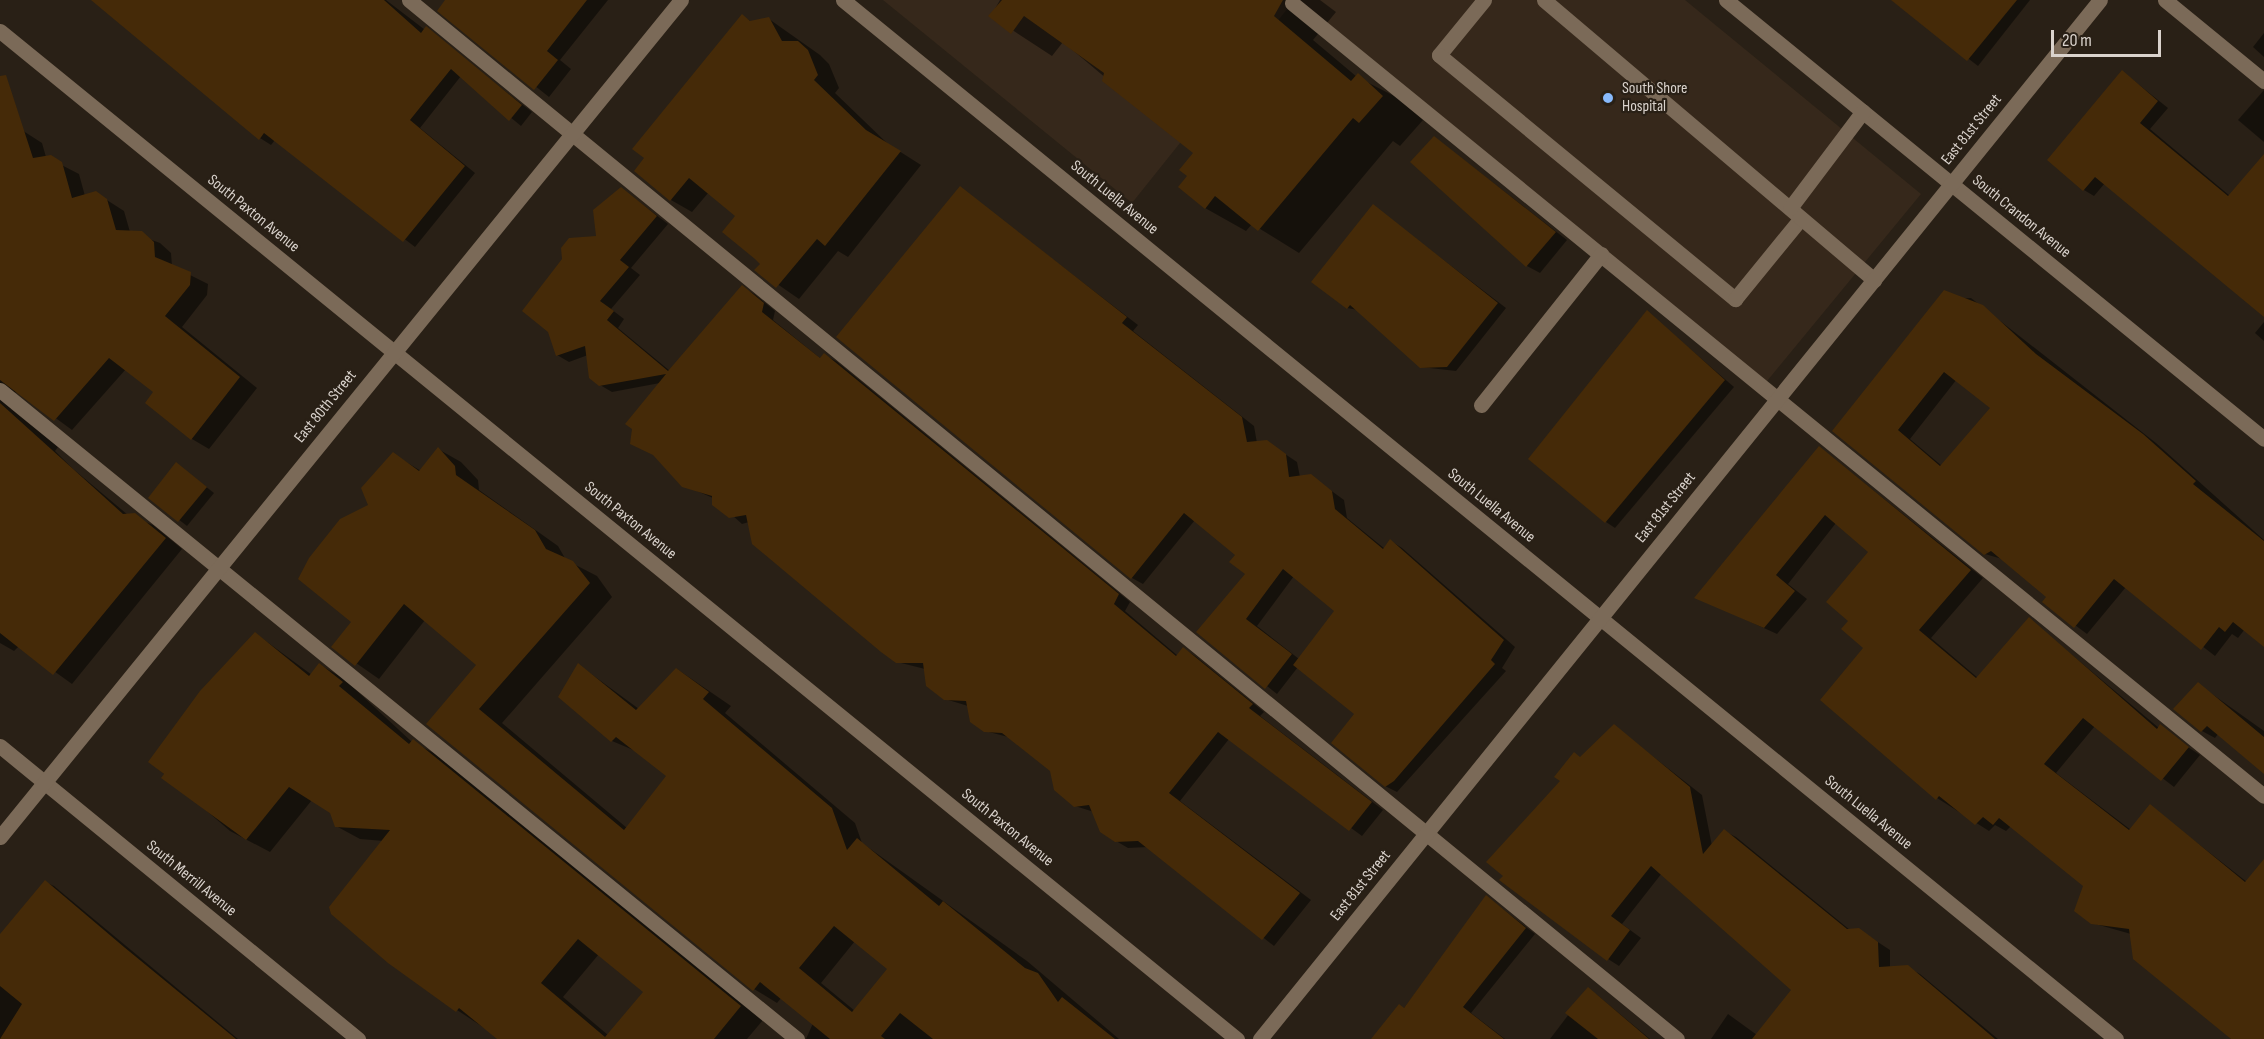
<!DOCTYPE html>
<style>
body{margin:0}
#map{position:relative;width:2264px;height:1039px;overflow:hidden;background:#292016;font-family:"Sofia Sans Condensed",sans-serif}
div>[style]{position:absolute}
.built>*{inset:0;background:#36281b}
.shadow>*{inset:0;background:#0007}
.building>*{inset:0;background:#452a08}
.minor>*{height:15px;margin:-7.5px;padding:0 7.5px;transform-origin:7.5px;border-radius:7.5px;background:#7b6a58}
.dots>*{width:16px;height:16px;translate:-50% -50%;box-sizing:border-box;border:3px solid #292016;border-radius:50%}
span{translate:-50% -50%;white-space:nowrap;text-align:center;line-height:1.15;-webkit-text-stroke:4.5px #292016;paint-order:stroke}
.poi-label{font-size:16px;color:#dad3cd}
.left{translate:0 -50%;text-align:left}
.street-label{font-size:16px;color:#dad3cd}
.scale{position:absolute;left:2051px;top:30px;width:110px;height:27px;box-sizing:border-box;border:3px solid #dad3cd;border-top:0;padding-left:8px;font-size:18px;line-height:21px;white-space:nowrap;color:#dad3cd;-webkit-text-stroke:4px #292016;paint-order:stroke}
</style>
<div id="map">
<div class="built">
<i style="clip-path:polygon(883px 0,1685px 0,1921px 194px,1763px 386px,1292px 3px,1132px 203px)"></i>
</div>
<div class="shadow">
<i style="clip-path:polygon(108px 0,386px 0,532px 112px,521px 126px,461px 76px,420px 128px,475px 173px,415px 247px,275px 140px,271px 145px,260px 138px)"></i>
<i style="clip-path:polygon(447px 0,608px 0,560px 60px,571px 69px,549px 97px,439px 10px)"></i>
<i style="clip-path:polygon(1000px 0,1320px 0,1336px 12px,1313px 40px,1357px 77px,1398px 98px,1423px 120px,1400px 146px,1393px 141px,1299px 253px,1252px 224px,1246px 231px,1205px 208px,1189px 176px,1195px 153px,1063px 42px,1052px 56px,991px 16px)"></i>
<i style="clip-path:polygon(1892px 0,2030px 0,1978px 66px)"></i>
<i style="clip-path:polygon(742px 16px,752px 22px,769px 19px,820px 55px,829px 64px,839px 88px,835px 93px,888px 144px,921px 165px,848px 257px,838px 251px,799px 299px,757px 270px,762px 264px,737px 216px,709px 192px,692px 212px,671px 200px)"></i>
<i style="clip-path:polygon(2264px 33px,2264px 57px,2253px 47px)"></i>
<i style="clip-path:polygon(2123px 72px,2168px 108px,2150px 129px,2230px 196px,2264px 156px,2264px 315px,2105px 183px,2094px 196px,2084px 190px)"></i>
<i style="clip-path:polygon(2264px 90px,2264px 142px,2238px 120px)"></i>
<i style="clip-path:polygon(0 116px,42px 143px,46px 157px,79px 174px,85px 196px,96px 193px,124px 211px,130px 232px,160px 243px,171px 253px,172px 266px,208px 284px,207px 295px,182px 327px,257px 388px,209px 449px,192px 439px,155px 392px,126px 369px,72px 430px,20px 392px,10px 393px,11px 409px,58px 447px,55px 451px,72px 468px,128px 515px,153px 525px,182px 549px,72px 684px,19px 646px,14px 651px,0 643px)"></i>
<i style="clip-path:polygon(1435px 138px,1567px 240px,1540px 273px,1527px 266px)"></i>
<i style="clip-path:polygon(evenodd,960px 188px,1138px 325px,1133px 331px,1254px 426px,1257px 443px,1267px 442px,1297px 462px,1300px 477px,1311px 476px,1344px 500px,1347px 518px,1385px 549px,1391px 541px,1402px 548px,1515px 647px,1502px 668px,1506px 671px,1397px 792px,1385px 786px,1356px 714px,1298px 667px,1277px 694px,1198px 632px,1247px 574px,1237px 554px,1195px 520px,1143px 584px,1132px 578px,960px 188px,1294px 576px,1336px 611px,1299px 659px,1257px 626px,1294px 576px)"></i>
<i style="clip-path:polygon(622px 189px,668px 224px,631px 268px,640px 275px,611px 309px,624px 319px,618px 328px,670px 371px,742px 287px,754px 294px,775px 311px,773px 320px,821px 359px,824px 355px,836px 361px,1130px 602px,1125px 611px,1178px 656px,1184px 649px,1195px 656px,1264px 712px,1260px 716px,1383px 810px,1362px 836px,1229px 739px,1180px 801px,1311px 900px,1274px 946px,1148px 847px,1128px 848px,1116px 841px,1094px 812px,1075px 806px,1052px 770px,1012px 738px,985px 731px,968px 706px,945px 699px,925px 669px,897px 662px,749px 522px,742px 524px,713px 498px,683px 485px,656px 456px,660px 383px,612px 392px,600px 385px,588px 355px,569px 362px,557px 355px,598px 237px)"></i>
<i style="clip-path:polygon(1373px 206px,1506px 308px,1456px 371px,1421px 367px,1358px 310px,1347px 308px)"></i>
<i style="clip-path:polygon(evenodd,1971px 298px,2156px 443px,2264px 540px,2264px 645px,2245px 629px,2238px 638px,2232px 634px,2215px 656px,2126px 587px,2087px 634px,2044px 602px,2048px 596px,2002px 559px,1985px 554px,1834px 431px,1955px 299px,1971px 298px,1957px 379px,1992px 408px,1942px 466px,1910px 439px,1957px 379px)"></i>
<i style="clip-path:polygon(1647px 312px,1734px 387px,1615px 528px,1606px 522px)"></i>
<i style="clip-path:polygon(2264px 322px,2264px 341px,2255px 333px)"></i>
<i style="clip-path:polygon(1820px 448px,1983px 578px,1931px 638px,1978px 678px,2029px 619px,2159px 728px,2200px 755px,2174px 787px,2095px 726px,2056px 773px,2131px 830px,2150px 806px,2247px 882px,2264px 861px,2264px 1039px,2231px 1039px,2131px 934px,2092px 923px,2085px 886px,2011px 826px,2006px 831px,1995px 825px,1989px 831px,1937px 798px,1850px 621px,1870px 552px,1836px 523px,1788px 584px,1807px 599px,1777px 634px,1696px 597px)"></i>
<i style="clip-path:polygon(evenodd,438px 449px,461px 462px,478px 480px,479px 490px,558px 546px,566px 560px,597px 576px,612px 597px,502px 723px,627px 828px,668px 776px,638px 752px,612px 741px,560px 696px,579px 665px,639px 709px,677px 669px,731px 706px,725px 713px,855px 823px,862px 843px,1027px 961px,1119px 1039px,806px 1039px,814px 1021px,782px 997px,777px 1003px,754px 989px,428px 724px,478px 665px,425px 620px,379px 679px,333px 647px,353px 621px,370px 506px,393px 454px,421px 471px,438px 449px,855px 941px,889px 969px,855px 1011px,821px 983px,855px 941px)"></i>
<i style="clip-path:polygon(177px 464px,214px 493px,187px 526px,150px 497px)"></i>
<i style="clip-path:polygon(evenodd,255px 633px,312px 675px,320px 665px,343px 678px,412px 742px,436px 754px,763px 1020px,747px 1039px,501px 1039px,457px 1010px,384px 841px,360px 839px,336px 826px,331px 812px,312px 800px,270px 852px,230px 831px,150px 762px,255px 633px,599px 954px,645px 992px,608px 1035px,563px 997px,599px 954px)"></i>
<i style="clip-path:polygon(2198px 684px,2264px 731px,2264px 772px,2218px 734px,2215px 738px,2202px 731px,2175px 709px)"></i>
<i style="clip-path:polygon(1614px 726px,1702px 795px,1712px 846px,1724px 831px,1736px 837px,1850px 930px,1858px 929px,1890px 950px,1890px 968px,1907px 967px,1920px 974px,1998px 1039px,1711px 1039px,1728px 1014px,1757px 1035px,1793px 990px,1662px 873px,1622px 924px,1641px 938px,1619px 966px,1608px 959px,1581px 758px)"></i>
<i style="clip-path:polygon(45px 882px,54px 886px,238px 1039px,0 1039px,0 936px)"></i>
<i style="clip-path:polygon(1487px 897px,1535px 934px,1471px 1013px,1505px 1039px,1381px 1039px)"></i>
<i style="clip-path:polygon(1588px 989px,1597px 995px,1650px 1039px,1550px 1039px)"></i>
</div>
<div class="building">
<i style="clip-path:polygon(91px 0,384px 0,421px 33px,426px 26px,522px 105px,509px 121px,451px 69px,410px 120px,465px 166px,403px 242px,264px 133px,259px 140px)"></i>
<i style="clip-path:polygon(445px 0,587px 0,547px 51px,558px 60px,534px 90px,437px 11px)"></i>
<i style="clip-path:polygon(1002px 0,1283px 0,1274px 16px,1351px 81px,1358px 73px,1383px 96px,1359px 123px,1353px 118px,1258px 231px,1215px 196px,1205px 209px,1178px 187px,1187px 176px,1179px 170px,1193px 153px,1102px 81px,1104px 73px,1024px 16px,1011px 34px,988px 16px)"></i>
<i style="clip-path:polygon(1891px 0,2017px 0,1967px 61px)"></i>
<i style="clip-path:polygon(742px 14px,750px 21px,769px 17px,782px 41px,798px 41px,808px 50px,818px 75px,814px 80px,866px 130px,901px 151px,825px 246px,817px 239px,776px 288px,754px 270px,760px 264px,755px 259px,722px 232px,735px 216px,689px 178px,670px 201px,634px 171px,644px 158px,632px 149px)"></i>
<i style="clip-path:polygon(2122px 70px,2158px 101px,2140px 123px,2228px 196px,2264px 154px,2264px 317px,2095px 177px,2083px 191px,2047px 160px)"></i>
<i style="clip-path:polygon(6px 75px,33px 158px,51px 155px,62px 162px,72px 198px,96px 191px,107px 199px,116px 230px,142px 231px,154px 242px,155px 257px,191px 272px,190px 285px,165px 316px,240px 377px,191px 440px,145px 403px,153px 392px,109px 358px,54px 421px,0 380px,0 76px)"></i>
<i style="clip-path:polygon(1434px 136px,1556px 232px,1526px 267px,1410px 162px)"></i>
<i style="clip-path:polygon(960px 186px,1127px 317px,1122px 323px,1242px 417px,1247px 442px,1267px 440px,1286px 454px,1289px 477px,1311px 474px,1332px 491px,1335px 509px,1383px 549px,1390px 539px,1504px 640px,1491px 660px,1495px 664px,1394px 781px,1385px 787px,1331px 743px,1354px 714px,1293px 665px,1334px 611px,1283px 569px,1246px 619px,1292px 654px,1265px 689px,1196px 632px,1245px 574px,1229px 562px,1235px 555px,1184px 513px,1131px 579px,836px 337px)"></i>
<i style="clip-path:polygon(621px 187px,657px 216px,620px 260px,629px 267px,600px 301px,614px 311px,607px 320px,668px 371px,742px 285px,764px 303px,762px 312px,820px 358px,824px 353px,1119px 594px,1114px 604px,1176px 656px,1183px 647px,1253px 704px,1249px 708px,1372px 802px,1349px 831px,1218px 732px,1169px 793px,1300px 893px,1262px 940px,1138px 841px,1115px 842px,1100px 832px,1089px 805px,1074px 807px,1054px 790px,1050px 771px,1002px 733px,984px 732px,970px 722px,966px 701px,944px 700px,926px 686px,923px 663px,896px 663px,881px 652px,752px 544px,746px 515px,729px 518px,712px 505px,712px 496px,682px 487px,653px 455px,630px 444px,632px 429px,625px 424px,666px 374px,599px 386px,589px 378px,585px 346px,556px 356px,548px 332px,522px 311px,562px 259px,561px 248px,569px 238px,596px 236px,593px 210px)"></i>
<i style="clip-path:polygon(1373px 204px,1498px 303px,1447px 367px,1420px 368px,1350px 305px,1347px 309px,1311px 282px)"></i>
<i style="clip-path:polygon(evenodd,1944px 290px,1983px 305px,2036px 354px,2143px 434px,2196px 481px,2193px 484px,2264px 541px,2264px 647px,2233px 622px,2225px 632px,2219px 627px,2201px 650px,2114px 579px,2074px 628px,2042px 602px,2046px 597px,1991px 551px,1984px 555px,1832px 431px,1944px 290px,1944px 372px,1990px 408px,1940px 466px,1898px 430px,1944px 372px)"></i>
<i style="clip-path:polygon(1647px 310px,1725px 380px,1605px 523px,1528px 459px)"></i>
<i style="clip-path:polygon(0 403px,123px 514px,135px 513px,166px 538px,53px 675px,0 633px)"></i>
<i style="clip-path:polygon(1819px 446px,1971px 570px,1919px 630px,1976px 678px,2029px 617px,2157px 729px,2160px 724px,2189px 747px,2161px 781px,2083px 718px,2044px 764px,2129px 830px,2150px 804px,2245px 882px,2264px 859px,2264px 1039px,2231px 1039px,2133px 959px,2129px 929px,2091px 924px,2074px 911px,2083px 886px,1999px 818px,1993px 825px,1983px 817px,1975px 825px,1939px 796px,1936px 800px,1820px 700px,1863px 648px,1841px 629px,1848px 621px,1826px 602px,1868px 552px,1825px 515px,1776px 575px,1795px 591px,1764px 628px,1694px 598px)"></i>
<i style="clip-path:polygon(evenodd,438px 447px,455px 466px,456px 475px,535px 530px,546px 549px,573px 561px,590px 583px,479px 709px,624px 830px,666px 776px,616px 737px,611px 742px,558px 697px,578px 663px,636px 710px,676px 668px,709px 692px,703px 699px,832px 808px,847px 850px,857px 838px,939px 906px,943px 901px,1025px 968px,1038px 973px,1058px 1002px,1062px 997px,1115px 1039px,933px 1039px,900px 1013px,881px 1036px,885px 1039px,830px 1039px,760px 982px,753px 991px,426px 724px,476px 665px,404px 604px,355px 666px,331px 647px,351px 622px,298px 579px,309px 558px,340px 519px,368px 505px,361px 488px,393px 452px,419px 471px,438px 447px,834px 926px,887px 969px,852px 1012px,799px 968px,834px 926px)"></i>
<i style="clip-path:polygon(176px 462px,207px 487px,178px 522px,148px 498px)"></i>
<i style="clip-path:polygon(evenodd,255px 632px,309px 676px,319px 663px,343px 682px,339px 686px,409px 744px,413px 739px,741px 1006px,714px 1039px,497px 1039px,459px 1008px,456px 1012px,388px 963px,331px 914px,329px 907px,390px 830px,335px 827px,330px 813px,289px 787px,246px 840px,161px 778px,164px 774px,148px 762px,200px 691px,255px 632px,578px 939px,643px 992px,605px 1037px,541px 983px,578px 939px)"></i>
<i style="clip-path:polygon(2198px 682px,2264px 737px,2264px 774px,2207px 726px,2201px 732px,2173px 709px)"></i>
<i style="clip-path:polygon(1614px 724px,1690px 787px,1703px 854px,1724px 829px,1847px 929px,1859px 928px,1878px 942px,1879px 967px,1908px 965px,1995px 1039px,1752px 1039px,1791px 990px,1651px 866px,1611px 916px,1630px 930px,1607px 961px,1499px 880px,1503px 876px,1486px 862px,1560px 781px,1554px 777px,1574px 752px,1580px 757px)"></i>
<i style="clip-path:polygon(45px 880px,124px 947px,236px 1039px,0 1039px,22px 1004px,0 986px,0 934px)"></i>
<i style="clip-path:polygon(1486px 895px,1526px 928px,1463px 1007px,1504px 1039px,1371px 1039px,1399px 1004px,1404px 1008px)"></i>
<i style="clip-path:polygon(1588px 987px,1649px 1039px,1598px 1039px,1565px 1013px)"></i>
</div>
<div class="minor">
<i style="left:409px;top:0;width:1639px;rotate:39.33deg"></i>
<i style="left:843px;top:0;width:1643px;rotate:39.22deg"></i>
<i style="left:1484px;top:0;width:71px;rotate:129.3deg"></i>
<i style="left:1439px;top:55px;width:384px;rotate:39.5deg"></i>
<i style="left:1735px;top:299px;width:104px;rotate:-50.8deg"></i>
<i style="left:1544px;top:0;width:433px;rotate:40.3deg"></i>
<i style="left:1726px;top:0;width:694px;rotate:39.21deg"></i>
<i style="left:2165px;top:0;width:128px;rotate:39.3deg"></i>
<i style="left:1292px;top:3px;width:1254px;rotate:39.21deg"></i>
<i style="left:0;top:31px;width:1596px;rotate:39.18deg"></i>
<i style="left:1790px;top:208px;width:121px;rotate:-53deg"></i>
<i style="left:0;top:390px;width:1028px;rotate:39.16deg"></i>
<i style="left:1481px;top:405px;width:193px;rotate:-51.5deg"></i>
<i style="left:0;top:746px;width:463px;rotate:39.3deg"></i>
<i style="left:0;top:837px;width:1079px;rotate:-50.87deg"></i>
<i style="left:1260px;top:1039px;width:1336px;rotate:-51.05deg"></i>
</div>
<div class="dots">
<i style="left:1608px;top:98px;background:#88bafc"></i>
</div>
<div class="poi-label">
<span class="left" style="left:1622px;top:98px">South Shore<br>Hospital</span>
</div>
<div class="street-label">
<span style="left:1972px;top:130px;rotate:-51deg">East 81st Street</span>
<span style="left:1114px;top:198px;rotate:39deg">South Luella Avenue</span>
<span style="left:253px;top:214px;rotate:39deg">South Paxton Avenue</span>
<span style="left:2021px;top:217px;rotate:39deg">South Crandon Avenue</span>
<span style="left:326px;top:407px;rotate:-51deg">East 80th Street</span>
<span style="left:1491px;top:506px;rotate:39deg">South Luella Avenue</span>
<span style="left:1666px;top:508px;rotate:-51deg">East 81st Street</span>
<span style="left:630px;top:521px;rotate:39deg">South Paxton Avenue</span>
<span style="left:1868px;top:813px;rotate:39deg">South Luella Avenue</span>
<span style="left:1007px;top:828px;rotate:39deg">South Paxton Avenue</span>
<span style="left:191px;top:879px;rotate:39deg">South Merrill Avenue</span>
<span style="left:1361px;top:886px;rotate:-51deg">East 81st Street</span>
</div>
<div class="scale">20 m</div>
</div>
